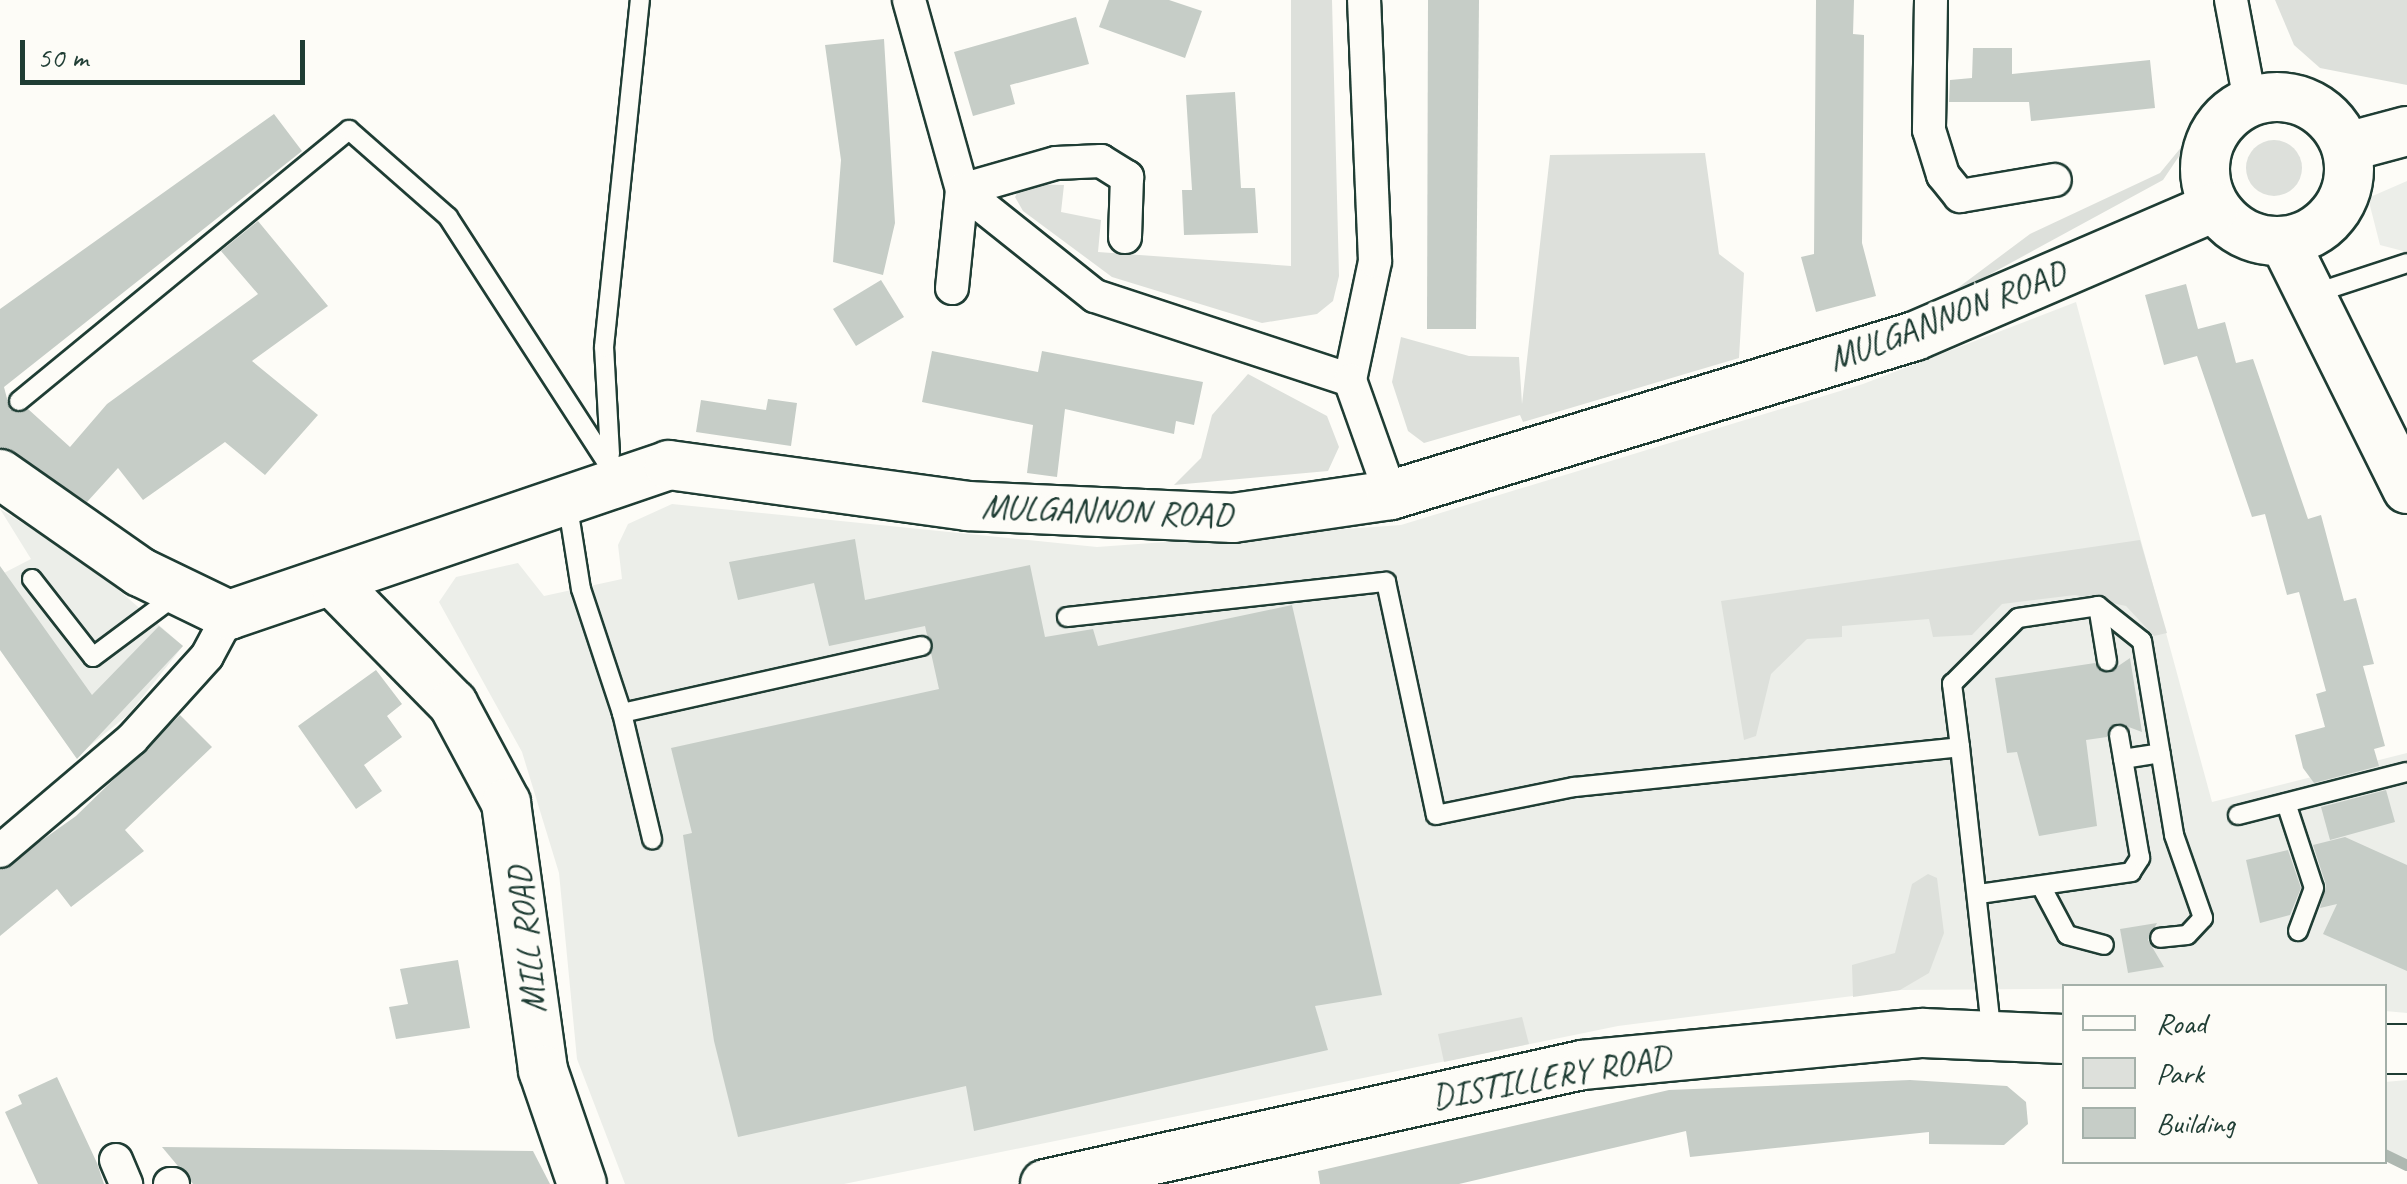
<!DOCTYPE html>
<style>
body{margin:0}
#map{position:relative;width:2407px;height:1184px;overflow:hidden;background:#fdfcf7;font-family:Caveat,sans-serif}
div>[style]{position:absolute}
.built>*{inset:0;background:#eceee9}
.green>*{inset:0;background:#dde0db}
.round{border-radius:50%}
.stream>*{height:11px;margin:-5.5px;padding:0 5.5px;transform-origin:5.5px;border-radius:5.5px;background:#aeb8b1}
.building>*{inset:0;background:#c6cdc7}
.roads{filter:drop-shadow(2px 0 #1f3d34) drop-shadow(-2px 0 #1f3d34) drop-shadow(0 2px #1f3d34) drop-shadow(0 -2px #1f3d34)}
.lane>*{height:18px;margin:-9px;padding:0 9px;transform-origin:9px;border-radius:9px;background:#fdfcf7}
.street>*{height:32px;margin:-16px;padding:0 16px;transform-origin:16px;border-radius:16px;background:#fdfcf7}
.secondary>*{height:48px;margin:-24px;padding:0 24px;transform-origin:24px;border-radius:24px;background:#fdfcf7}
.secondary>.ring{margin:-24px;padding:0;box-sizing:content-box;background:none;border:48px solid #fdfcf7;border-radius:50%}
span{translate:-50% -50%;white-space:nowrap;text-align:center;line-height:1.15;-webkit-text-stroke:9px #fdfcf7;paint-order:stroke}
.street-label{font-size:35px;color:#1f3d34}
.legend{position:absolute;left:2062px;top:984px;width:325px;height:180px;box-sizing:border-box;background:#fdfcf7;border:2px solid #a4b0a9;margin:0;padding:12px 18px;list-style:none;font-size:30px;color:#1f3d34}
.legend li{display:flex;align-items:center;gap:20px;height:50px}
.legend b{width:50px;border:2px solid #a4b0a9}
.scale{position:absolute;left:20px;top:40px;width:285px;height:45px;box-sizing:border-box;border:5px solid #1f3d34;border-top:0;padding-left:12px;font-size:30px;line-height:35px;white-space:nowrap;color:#1f3d34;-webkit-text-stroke:8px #fdfcf7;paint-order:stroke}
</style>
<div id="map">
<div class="built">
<i style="clip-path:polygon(2407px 181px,2407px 265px,2403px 251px,2380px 245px,2368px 198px)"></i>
<i style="clip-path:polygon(2076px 302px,2212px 802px,2407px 753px,2407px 1013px,2385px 1011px,2384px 986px,1900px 990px,1618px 1026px,844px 1184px,625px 1184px,577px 1059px,559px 873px,522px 752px,439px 602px,456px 577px,518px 563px,544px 596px,622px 579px,618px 545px,628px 524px,672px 504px,1097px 547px,1401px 525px,1863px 384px)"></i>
<i style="clip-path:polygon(0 509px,91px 566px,183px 646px,129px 714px,76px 757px,0 650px,0 575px,31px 559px)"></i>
<i style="clip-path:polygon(2407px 1080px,2407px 1165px,2384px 1154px,2385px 1082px)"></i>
</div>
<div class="green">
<i style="clip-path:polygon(1291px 0,1332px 0,1339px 276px,1333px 301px,1317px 314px,1262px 323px,1112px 277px,1023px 211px,1015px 197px,1022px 184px,1064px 185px,1061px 212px,1101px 220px,1098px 252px,1291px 266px)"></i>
<i style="clip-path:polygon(2275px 0,2407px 0,2407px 85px,2320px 68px,2294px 45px)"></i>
<i style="clip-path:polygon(2202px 122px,2163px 180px,1939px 302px,2030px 234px,2160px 173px)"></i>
<i class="round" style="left:2246px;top:140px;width:56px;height:56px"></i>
<i style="clip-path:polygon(1705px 153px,1719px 254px,1744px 273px,1739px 358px,1523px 422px,1520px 415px,1424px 443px,1408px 431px,1392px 382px,1401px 337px,1469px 356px,1519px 357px,1522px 404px,1550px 155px)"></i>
<i style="clip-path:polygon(1248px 374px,1327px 416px,1339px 447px,1328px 471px,1174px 485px,1201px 458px,1212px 415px)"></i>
<i style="clip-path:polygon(2140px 540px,2167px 633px,2154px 636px,2126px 606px,2075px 595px,2002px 604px,1972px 635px,1933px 637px,1929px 619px,1842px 626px,1842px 637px,1807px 639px,1771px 674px,1756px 736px,1744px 740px,1721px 601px)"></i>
<i style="clip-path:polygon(1928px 874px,1937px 878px,1944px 933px,1929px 973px,1900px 990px,1853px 997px,1852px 965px,1895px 953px,1912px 884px)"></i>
<i style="clip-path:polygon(1522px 1017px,1529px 1044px,1444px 1062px,1438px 1034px)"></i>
</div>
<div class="stream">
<i style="left:2384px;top:1154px;width:25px;rotate:26deg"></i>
</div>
<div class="building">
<i style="clip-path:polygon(1109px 0,1169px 0,1202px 11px,1185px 58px,1099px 27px)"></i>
<i style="clip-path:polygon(1428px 0,1479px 0,1476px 329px,1427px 329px)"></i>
<i style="clip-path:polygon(1816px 0,1854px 0,1853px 34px,1864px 35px,1862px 243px,1876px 296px,1816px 312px,1801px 257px,1814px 254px)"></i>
<i style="clip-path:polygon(1076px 17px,1089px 64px,1010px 85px,1015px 104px,973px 116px,954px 52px)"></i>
<i style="clip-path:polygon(884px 39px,895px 223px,883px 275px,833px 262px,841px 160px,825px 45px)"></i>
<i style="clip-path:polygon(1973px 48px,2012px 48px,2012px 74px,2150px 60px,2155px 108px,2031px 121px,2029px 102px,1949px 102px,1950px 80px,1972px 78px)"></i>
<i style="clip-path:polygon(1235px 92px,1241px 188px,1255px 188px,1258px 233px,1184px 235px,1182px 190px,1192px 190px,1186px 95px)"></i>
<i style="clip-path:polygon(274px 114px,302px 151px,4px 387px,10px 410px,28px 409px,70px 447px,107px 404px,258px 294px,221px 251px,258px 221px,328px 306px,252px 361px,318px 415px,265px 475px,225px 442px,143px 500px,118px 468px,87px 502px,0 447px,0 309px)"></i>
<i style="clip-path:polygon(881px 280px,904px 317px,856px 346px,833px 309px)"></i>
<i style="clip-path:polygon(2186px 284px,2198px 329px,2225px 322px,2236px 363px,2253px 359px,2308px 519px,2321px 515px,2344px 601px,2356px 598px,2374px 664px,2363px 666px,2385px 746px,2374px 749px,2379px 766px,2314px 783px,2303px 768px,2295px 735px,2325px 727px,2316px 694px,2326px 691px,2299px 592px,2287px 595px,2265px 514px,2252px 517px,2197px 356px,2164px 365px,2145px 295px)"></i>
<i style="clip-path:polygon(932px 351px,1038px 372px,1042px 351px,1203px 382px,1194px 425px,1176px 421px,1174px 434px,1065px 409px,1057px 477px,1027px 473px,1033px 425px,922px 402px)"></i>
<i style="clip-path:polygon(768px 399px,797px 403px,791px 446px,696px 432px,701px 400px,766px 410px)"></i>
<i style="clip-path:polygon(855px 539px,865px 600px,1030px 565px,1045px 637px,1093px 629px,1098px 646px,1292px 605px,1382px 995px,1315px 1006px,1328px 1050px,974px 1131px,966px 1086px,738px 1137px,714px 1041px,683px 835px,692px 833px,671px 748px,939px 689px,925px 626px,829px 646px,814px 583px,738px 600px,729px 562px)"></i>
<i style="clip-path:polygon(0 566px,92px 695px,159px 626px,183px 646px,77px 759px,0 650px)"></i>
<i style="clip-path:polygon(2130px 658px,2142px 732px,2118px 723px,2107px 737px,2086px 740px,2097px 826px,2039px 836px,2017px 752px,2007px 753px,1995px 678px,2095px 663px,2108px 673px)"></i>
<i style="clip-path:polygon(376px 670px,402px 704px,387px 716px,402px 737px,364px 765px,382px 791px,356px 809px,298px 726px)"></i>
<i style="clip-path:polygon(180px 715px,212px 747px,125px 830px,144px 851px,71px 907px,57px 889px,0 936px,0 870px,76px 816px)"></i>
<i style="clip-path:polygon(2386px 790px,2395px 822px,2330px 840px,2321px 807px)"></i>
<i style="clip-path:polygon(2345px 837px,2407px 865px,2407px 971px,2323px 934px,2337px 904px,2320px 908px,2326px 885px,2313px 845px)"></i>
<i style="clip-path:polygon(2288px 850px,2301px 888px,2290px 915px,2260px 923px,2246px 860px)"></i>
<i style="clip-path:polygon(2157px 923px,2148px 940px,2164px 967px,2128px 973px,2120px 929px)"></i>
<i style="clip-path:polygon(458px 960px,470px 1028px,396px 1039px,389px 1007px,408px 1004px,400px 969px)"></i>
<i style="clip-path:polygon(57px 1077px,97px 1163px,104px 1184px,38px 1184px,5px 1112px,22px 1104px,18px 1095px)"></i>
<i style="clip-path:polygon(1910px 1080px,2007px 1086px,2026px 1102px,2028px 1124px,2004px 1145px,1929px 1144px,1929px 1132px,1690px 1157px,1686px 1131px,1459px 1184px,1320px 1184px,1318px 1171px,1669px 1090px)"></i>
<i style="clip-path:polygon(162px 1147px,533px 1151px,550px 1184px,193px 1184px)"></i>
</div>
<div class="roads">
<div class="lane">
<i style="left:2316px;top:293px;width:96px;rotate:-18.2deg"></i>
<i style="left:19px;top:401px;width:427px;rotate:-39.4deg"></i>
<i style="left:349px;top:130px;width:132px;rotate:41.3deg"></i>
<i style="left:448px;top:217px;width:311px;rotate:57.1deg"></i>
<i style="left:610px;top:454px;width:107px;rotate:-93.2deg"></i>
<i style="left:604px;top:347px;width:349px;rotate:-84.1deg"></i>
<i style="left:567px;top:501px;width:89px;rotate:81deg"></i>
<i style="left:581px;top:589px;width:131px;rotate:71.7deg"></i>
<i style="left:622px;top:713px;width:307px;rotate:-12.6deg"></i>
<i style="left:32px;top:579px;width:99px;rotate:52deg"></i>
<i style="left:93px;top:657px;width:107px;rotate:-36.7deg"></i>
<i style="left:2098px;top:606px;width:56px;rotate:80.7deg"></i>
<i style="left:1067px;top:617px;width:321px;rotate:-6.3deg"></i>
<i style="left:1386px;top:582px;width:238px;rotate:77.9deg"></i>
<i style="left:1436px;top:815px;width:141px;rotate:-11.5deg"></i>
<i style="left:1574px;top:787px;width:388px;rotate:-5.9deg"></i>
<i style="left:1960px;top:747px;width:290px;rotate:83.7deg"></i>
<i style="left:622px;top:713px;width:130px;rotate:76.6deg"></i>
<i style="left:1960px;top:747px;width:64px;rotate:-97.2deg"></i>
<i style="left:1952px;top:684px;width:93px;rotate:-45deg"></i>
<i style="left:2018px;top:618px;width:81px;rotate:-8.5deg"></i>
<i style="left:2098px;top:606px;width:56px;rotate:38.5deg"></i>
<i style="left:2142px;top:641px;width:197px;rotate:80.6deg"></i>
<i style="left:2174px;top:835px;width:88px;rotate:70.7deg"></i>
<i style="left:2203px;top:918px;width:23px;rotate:133deg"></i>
<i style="left:2187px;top:935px;width:27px;rotate:174deg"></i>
<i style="left:2123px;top:759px;width:38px;rotate:-9deg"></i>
<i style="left:2286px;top:803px;width:89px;rotate:71.8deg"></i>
<i style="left:2314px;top:888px;width:46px;rotate:110.4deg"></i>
<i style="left:2238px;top:815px;width:174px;rotate:-14.3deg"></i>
<i style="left:2041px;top:886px;width:55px;rotate:62deg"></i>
<i style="left:2067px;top:935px;width:38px;rotate:15deg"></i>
<i style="left:1979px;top:894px;width:154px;rotate:-8.2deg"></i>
<i style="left:2131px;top:872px;width:17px;rotate:-57deg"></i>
<i style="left:2140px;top:858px;width:125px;rotate:-99.7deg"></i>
</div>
<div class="street">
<i style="left:909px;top:0;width:197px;rotate:74.4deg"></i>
<i style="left:962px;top:190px;width:170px;rotate:38.6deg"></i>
<i style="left:1095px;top:296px;width:268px;rotate:18.2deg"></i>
<i style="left:1931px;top:0;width:130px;rotate:90.9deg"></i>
<i style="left:1929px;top:130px;width:47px;rotate:72.7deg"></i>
<i style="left:1943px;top:175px;width:27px;rotate:51deg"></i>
<i style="left:1960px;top:196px;width:96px;rotate:-9.6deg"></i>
<i style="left:2231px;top:0;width:103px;rotate:79.3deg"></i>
<i style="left:952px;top:288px;width:99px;rotate:-84.2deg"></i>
<i style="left:962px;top:190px;width:98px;rotate:-16deg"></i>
<i style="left:1056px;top:163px;width:45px;rotate:-2.5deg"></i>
<i style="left:1101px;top:161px;width:31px;rotate:32deg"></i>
<i style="left:1127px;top:177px;width:60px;rotate:91.9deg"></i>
<i style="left:1350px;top:380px;width:122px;rotate:-78.1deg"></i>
<i style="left:1375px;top:261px;width:261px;rotate:-92.4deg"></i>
<i style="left:1350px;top:380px;width:122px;rotate:70.4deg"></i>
<i style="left:0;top:851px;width:173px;rotate:-40.3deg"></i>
<i style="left:132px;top:739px;width:112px;rotate:-47.9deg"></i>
<i style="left:207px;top:656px;width:47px;rotate:-61.8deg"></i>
<i style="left:116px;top:1160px;width:26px;rotate:67deg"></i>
<i style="left:170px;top:1184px;width:3px"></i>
</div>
<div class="secondary">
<i class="ring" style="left:2205px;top:97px;width:96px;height:96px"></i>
<i style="left:2347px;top:147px;width:62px;rotate:-14.9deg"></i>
<i style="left:2284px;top:241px;width:277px;rotate:63.6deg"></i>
<i style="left:0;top:474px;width:171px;rotate:35deg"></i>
<i style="left:140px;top:572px;width:99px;rotate:25.8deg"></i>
<i style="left:229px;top:615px;width:465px;rotate:-18.8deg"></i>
<i style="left:669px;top:465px;width:301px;rotate:7.8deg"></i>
<i style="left:967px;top:506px;width:266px;rotate:2.6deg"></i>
<i style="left:1233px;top:518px;width:160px;rotate:-8.3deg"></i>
<i style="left:1391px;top:495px;width:548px;rotate:-16.88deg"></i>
<i style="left:1915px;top:336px;width:326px;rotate:-23.3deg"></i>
<i style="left:332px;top:581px;width:173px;rotate:45.5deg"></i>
<i style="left:453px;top:704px;width:112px;rotate:61.8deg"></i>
<i style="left:506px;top:803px;width:270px;rotate:82.1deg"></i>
<i style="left:543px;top:1070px;width:120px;rotate:71.1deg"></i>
<i style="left:2384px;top:1049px;width:23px"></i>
<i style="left:1045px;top:1184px;width:550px;rotate:-12.49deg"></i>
<i style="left:1582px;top:1065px;width:342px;rotate:-5.4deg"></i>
<i style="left:1923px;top:1033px;width:141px;rotate:2.4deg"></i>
</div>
</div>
<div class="street-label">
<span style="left:1947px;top:316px;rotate:-21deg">MULGANNON ROAD</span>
<span style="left:1107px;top:511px;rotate:2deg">MULGANNON ROAD</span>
<span style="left:527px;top:940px;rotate:-96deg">MILL ROAD</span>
<span style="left:1551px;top:1077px;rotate:-10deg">DISTILLERY ROAD</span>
</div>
<ul class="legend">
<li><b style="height:12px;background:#fdfcf7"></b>Road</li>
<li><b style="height:28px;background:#dde0db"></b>Park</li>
<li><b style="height:28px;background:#c6cdc7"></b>Building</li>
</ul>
<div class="scale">50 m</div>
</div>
